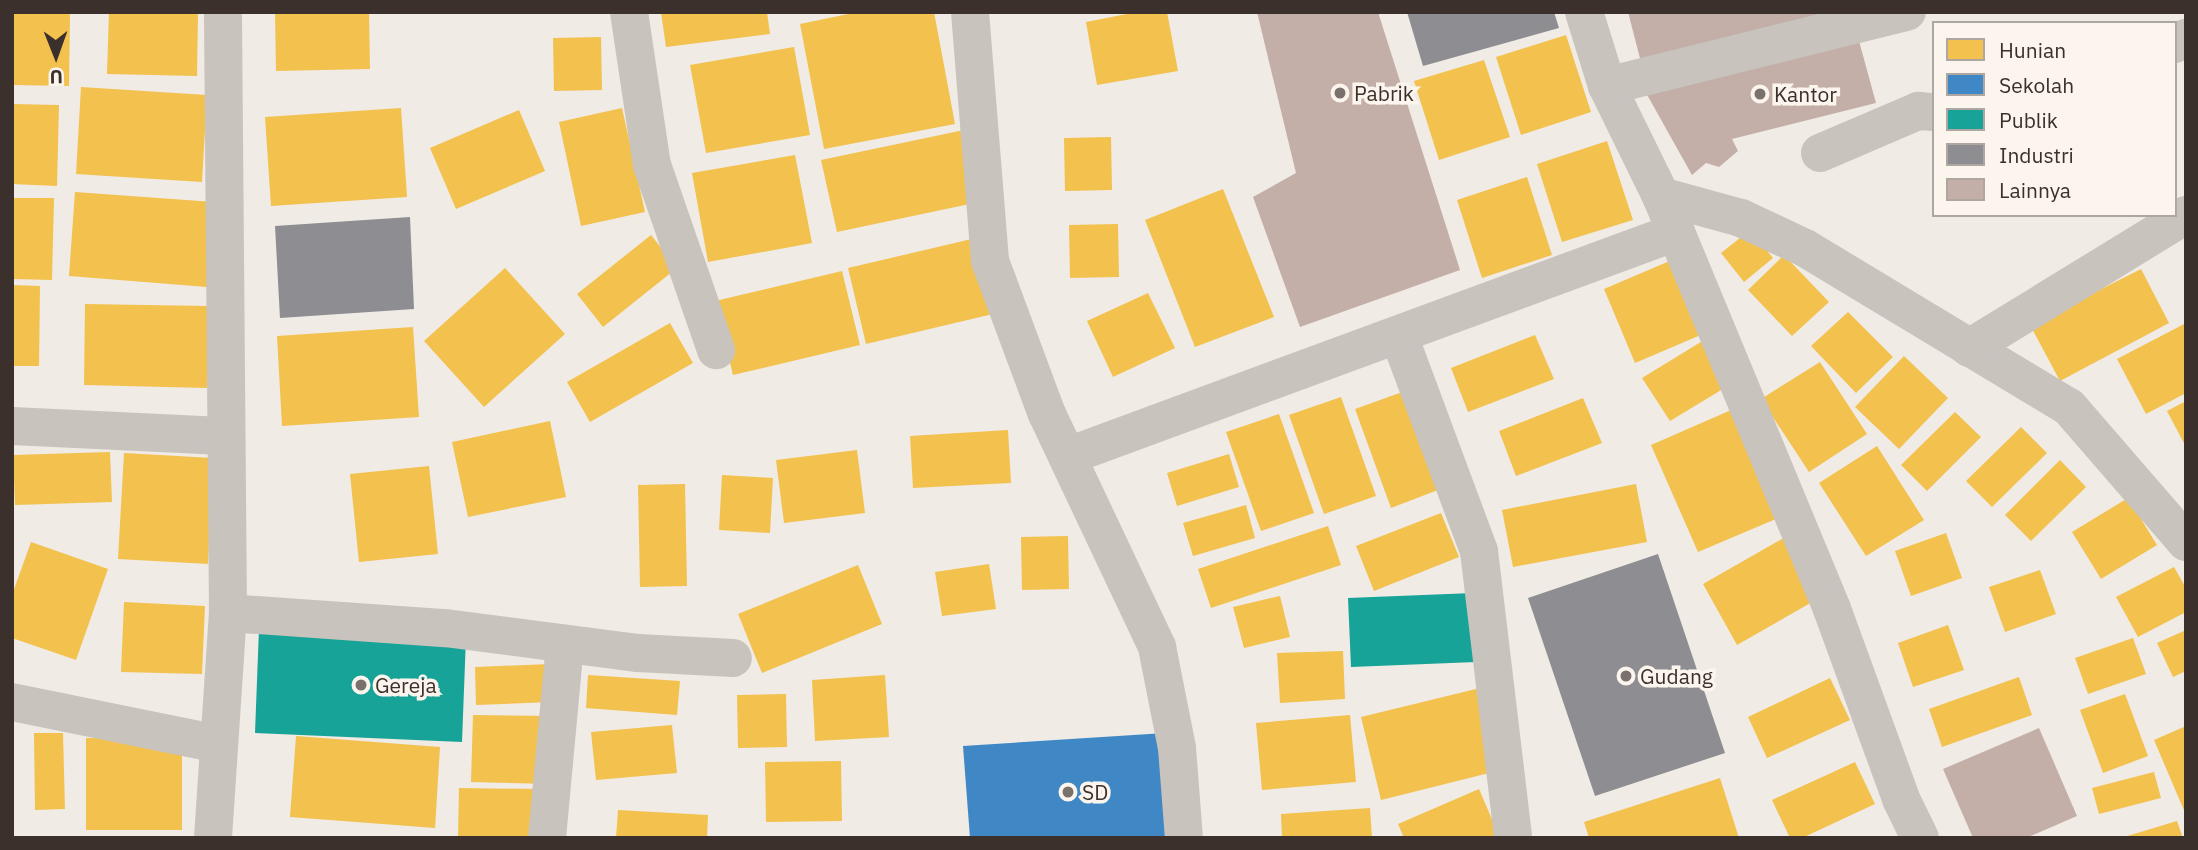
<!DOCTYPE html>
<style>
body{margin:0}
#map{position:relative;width:2198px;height:850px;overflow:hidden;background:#f0ebe5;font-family:"IBM Plex Sans",sans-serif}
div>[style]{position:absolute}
.homes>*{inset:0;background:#f2c14e}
.schools>*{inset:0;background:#3f88c5}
.public>*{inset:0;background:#17a398}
.industry>*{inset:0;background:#8d8d92}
.building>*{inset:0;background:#c3afa7}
.minor>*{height:38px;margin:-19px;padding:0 19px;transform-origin:19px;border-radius:19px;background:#c9c3be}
.dots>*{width:19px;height:19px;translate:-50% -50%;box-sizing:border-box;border:4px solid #fbf5ee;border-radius:50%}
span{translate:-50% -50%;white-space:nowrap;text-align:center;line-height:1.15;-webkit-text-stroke:7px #fbf5ee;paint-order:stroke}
.poi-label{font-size:21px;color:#3b302b}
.left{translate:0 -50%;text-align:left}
.frame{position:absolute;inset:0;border:14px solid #3b302b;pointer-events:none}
.legend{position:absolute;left:1932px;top:21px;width:245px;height:196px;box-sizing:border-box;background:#fbf5ee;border:2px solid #aea6a0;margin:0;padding:9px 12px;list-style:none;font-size:21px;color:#3b302b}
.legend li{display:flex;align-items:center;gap:14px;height:35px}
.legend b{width:35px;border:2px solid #aea6a0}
.north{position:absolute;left:21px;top:21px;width:70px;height:70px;-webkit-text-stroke:5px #fbf5ee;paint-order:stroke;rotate:179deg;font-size:19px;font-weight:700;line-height:28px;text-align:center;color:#3b302b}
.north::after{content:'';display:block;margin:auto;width:24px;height:32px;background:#3b302b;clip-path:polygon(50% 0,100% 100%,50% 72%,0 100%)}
</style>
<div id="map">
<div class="homes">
<i style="clip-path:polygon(12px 12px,70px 12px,69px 86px,12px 85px)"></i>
<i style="clip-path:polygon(109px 12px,198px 12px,197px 76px,107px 74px)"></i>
<i style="clip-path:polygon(275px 12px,369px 12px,370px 69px,276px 71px)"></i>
<i style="clip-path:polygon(661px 12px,767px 12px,770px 34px,666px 47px)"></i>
<i style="clip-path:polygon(858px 12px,934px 12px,955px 124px,824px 149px,800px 24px)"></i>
<i style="clip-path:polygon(1137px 12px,1167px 12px,1178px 71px,1097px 85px,1086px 22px)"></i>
<i style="clip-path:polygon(1566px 35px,1591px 112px,1521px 135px,1496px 57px)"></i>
<i style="clip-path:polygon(601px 37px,602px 90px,554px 91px,553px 38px)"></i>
<i style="clip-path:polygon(794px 47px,810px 135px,706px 153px,690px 65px)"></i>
<i style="clip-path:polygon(1484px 60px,1510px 137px,1439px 160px,1414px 81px)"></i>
<i style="clip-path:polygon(81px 87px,207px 95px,202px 182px,76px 174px)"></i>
<i style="clip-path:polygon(12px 104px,59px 105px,57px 186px,12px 184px)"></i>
<i style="clip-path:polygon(401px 108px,407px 197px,271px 206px,265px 117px)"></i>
<i style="clip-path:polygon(622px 108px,645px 212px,581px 226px,559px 122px)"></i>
<i style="clip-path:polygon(519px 110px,545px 171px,456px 209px,430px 148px)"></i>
<i style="clip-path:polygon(964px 130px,979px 202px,837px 232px,821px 160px)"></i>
<i style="clip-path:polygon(1111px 137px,1112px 190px,1065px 191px,1064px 138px)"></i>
<i style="clip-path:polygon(1607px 141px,1633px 220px,1562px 242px,1537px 164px)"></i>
<i style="clip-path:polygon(795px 155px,812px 243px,708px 262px,692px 173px)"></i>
<i style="clip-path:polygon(1527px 177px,1552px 255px,1482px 278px,1457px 200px)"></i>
<i style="clip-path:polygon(1223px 189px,1274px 317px,1195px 347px,1145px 220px)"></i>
<i style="clip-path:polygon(75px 192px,214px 202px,207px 287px,69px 276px)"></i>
<i style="clip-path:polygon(12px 198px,54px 198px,52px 280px,12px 279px)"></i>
<i style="clip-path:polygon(1118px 224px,1119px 277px,1070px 278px,1069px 225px)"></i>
<i style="clip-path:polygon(1750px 230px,1773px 258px,1744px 282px,1721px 253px)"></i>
<i style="clip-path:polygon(651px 235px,677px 268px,603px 327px,577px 294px)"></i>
<i style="clip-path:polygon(976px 238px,993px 314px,866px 344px,848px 268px)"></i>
<i style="clip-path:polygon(1784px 255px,1829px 302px,1792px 336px,1748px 290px)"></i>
<i style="clip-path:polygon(1672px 260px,1703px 334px,1635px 363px,1604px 289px)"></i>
<i style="clip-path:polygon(505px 268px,565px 334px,484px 407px,424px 341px)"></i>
<i style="clip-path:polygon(2141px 269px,2169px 323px,2060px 381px,2030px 325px)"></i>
<i style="clip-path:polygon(842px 271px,860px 345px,733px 375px,715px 301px)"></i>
<i style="clip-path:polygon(12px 285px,40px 286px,39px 366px,12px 366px)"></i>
<i style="clip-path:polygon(1148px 293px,1175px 348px,1113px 377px,1087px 321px)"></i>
<i style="clip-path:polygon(85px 304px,208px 306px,207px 388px,84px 385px)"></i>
<i style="clip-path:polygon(1848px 312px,1893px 357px,1856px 393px,1811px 346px)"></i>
<i style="clip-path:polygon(670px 323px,693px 363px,590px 422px,567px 382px)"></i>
<i style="clip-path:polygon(2186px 323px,2186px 393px,2146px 414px,2117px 359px)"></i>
<i style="clip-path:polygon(413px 327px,419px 417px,282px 426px,277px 336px)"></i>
<i style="clip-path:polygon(1535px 335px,1554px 379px,1468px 412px,1451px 368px)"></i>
<i style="clip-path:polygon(1709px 337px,1736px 381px,1670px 421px,1642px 378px)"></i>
<i style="clip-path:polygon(1904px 356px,1948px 398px,1899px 449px,1855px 407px)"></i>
<i style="clip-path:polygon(1820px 362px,1867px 434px,1809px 472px,1761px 399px)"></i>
<i style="clip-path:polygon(1408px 390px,1443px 488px,1391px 508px,1355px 409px)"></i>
<i style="clip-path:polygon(1341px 397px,1376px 496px,1324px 514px,1289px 415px)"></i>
<i style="clip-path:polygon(1583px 398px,1602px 443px,1516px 476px,1499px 431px)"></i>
<i style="clip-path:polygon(2186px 401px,2186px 447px,2167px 411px)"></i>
<i style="clip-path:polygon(1738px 407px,1785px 515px,1698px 552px,1651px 445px)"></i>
<i style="clip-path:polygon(1955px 412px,1981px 437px,1927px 491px,1901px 465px)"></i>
<i style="clip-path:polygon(1279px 414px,1314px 513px,1261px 531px,1226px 432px)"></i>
<i style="clip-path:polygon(550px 421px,566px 497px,468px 517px,452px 442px)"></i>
<i style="clip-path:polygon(2021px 427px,2047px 453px,1992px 507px,1966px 481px)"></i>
<i style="clip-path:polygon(1008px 430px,1011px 483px,913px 488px,910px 436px)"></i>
<i style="clip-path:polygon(1877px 446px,1924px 520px,1866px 556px,1819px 483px)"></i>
<i style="clip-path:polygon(857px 450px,865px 513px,784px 523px,776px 460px)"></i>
<i style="clip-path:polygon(110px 452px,112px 502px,15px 505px,13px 455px)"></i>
<i style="clip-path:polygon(124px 453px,213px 458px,208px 564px,118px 559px)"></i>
<i style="clip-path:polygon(1229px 454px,1239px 487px,1177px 506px,1167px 473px)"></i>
<i style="clip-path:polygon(2060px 460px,2086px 487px,2031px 541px,2005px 515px)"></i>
<i style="clip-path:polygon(429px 466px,438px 554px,359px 562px,350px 474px)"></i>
<i style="clip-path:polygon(722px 475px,773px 478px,770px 533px,719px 530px)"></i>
<i style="clip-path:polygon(685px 484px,687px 586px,640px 587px,638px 485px)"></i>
<i style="clip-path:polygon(1636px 484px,1647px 542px,1513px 567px,1502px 510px)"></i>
<i style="clip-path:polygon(2128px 498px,2157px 545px,2101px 579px,2072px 532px)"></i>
<i style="clip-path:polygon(1246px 505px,1255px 538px,1193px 556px,1183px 523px)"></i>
<i style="clip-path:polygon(1441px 513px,1459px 557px,1374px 591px,1356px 546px)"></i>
<i style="clip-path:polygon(1328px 526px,1341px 565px,1211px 608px,1198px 569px)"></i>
<i style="clip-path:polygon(1946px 533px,1962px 578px,1911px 596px,1895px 551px)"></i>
<i style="clip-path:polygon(1068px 536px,1069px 589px,1022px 590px,1021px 537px)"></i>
<i style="clip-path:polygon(1787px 536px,1821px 597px,1737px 645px,1703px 584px)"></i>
<i style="clip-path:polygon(31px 542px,108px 569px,76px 660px,12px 638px,12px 595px)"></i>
<i style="clip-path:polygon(989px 564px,996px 609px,942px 616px,935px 572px)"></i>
<i style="clip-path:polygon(858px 565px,882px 624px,762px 673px,738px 614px)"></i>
<i style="clip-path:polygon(2174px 567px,2186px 588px,2186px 612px,2138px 637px,2116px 597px)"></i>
<i style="clip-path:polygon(2040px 570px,2056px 614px,2005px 632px,1989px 587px)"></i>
<i style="clip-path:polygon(1280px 596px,1290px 637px,1244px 648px,1233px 607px)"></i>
<i style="clip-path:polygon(124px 602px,205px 606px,202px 674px,121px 672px)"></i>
<i style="clip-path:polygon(1948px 625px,1964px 670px,1913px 687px,1898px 643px)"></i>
<i style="clip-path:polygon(2186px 630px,2186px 671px,2173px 677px,2157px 643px)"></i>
<i style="clip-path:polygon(2133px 638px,2146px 674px,2088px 694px,2075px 658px)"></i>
<i style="clip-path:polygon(1343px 651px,1345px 699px,1280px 703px,1277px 653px)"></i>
<i style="clip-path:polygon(550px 664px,551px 702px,476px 705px,475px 667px)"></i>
<i style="clip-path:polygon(588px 675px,680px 681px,677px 715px,586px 708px)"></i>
<i style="clip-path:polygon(885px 675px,889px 737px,815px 741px,812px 680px)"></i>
<i style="clip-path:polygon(2019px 677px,2032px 715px,1942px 747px,1929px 709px)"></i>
<i style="clip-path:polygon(1830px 678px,1850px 720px,1767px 758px,1748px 717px)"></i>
<i style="clip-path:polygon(1480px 688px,1501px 770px,1381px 800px,1361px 717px)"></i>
<i style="clip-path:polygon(786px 694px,787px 747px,738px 748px,737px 695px)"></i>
<i style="clip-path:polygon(2125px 694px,2148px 756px,2103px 773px,2080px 710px)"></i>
<i style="clip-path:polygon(473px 715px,553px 716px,551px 784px,471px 782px)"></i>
<i style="clip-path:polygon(1350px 715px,1356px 782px,1262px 790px,1256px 723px)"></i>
<i style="clip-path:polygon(672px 725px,677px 773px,596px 780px,591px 732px)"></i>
<i style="clip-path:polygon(2186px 726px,2186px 815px,2154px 740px)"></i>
<i style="clip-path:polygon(34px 733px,63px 733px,65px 809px,35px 810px)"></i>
<i style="clip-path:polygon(296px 736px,440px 747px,435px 828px,290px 817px)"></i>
<i style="clip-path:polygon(86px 738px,182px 739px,182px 830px,86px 830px)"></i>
<i style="clip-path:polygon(841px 761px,842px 821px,766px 822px,765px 762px)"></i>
<i style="clip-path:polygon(1855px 762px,1875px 804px,1802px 838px,1790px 838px,1772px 800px)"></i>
<i style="clip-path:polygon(2154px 772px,2161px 798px,2099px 814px,2092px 788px)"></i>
<i style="clip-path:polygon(1720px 778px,1739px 838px,1589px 838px,1584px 822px)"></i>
<i style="clip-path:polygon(459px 788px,540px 789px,538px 838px,458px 838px)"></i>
<i style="clip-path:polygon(1479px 789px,1500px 838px,1404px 838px,1398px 824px)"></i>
<i style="clip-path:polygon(1370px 808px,1372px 838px,1282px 838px,1281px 814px)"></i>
<i style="clip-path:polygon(618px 810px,708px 815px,707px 838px,616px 838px)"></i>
<i style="clip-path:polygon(2177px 821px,2183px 838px,2125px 838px,2124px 837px)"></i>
</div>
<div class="schools">
<i style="clip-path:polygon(1165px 733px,1172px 838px,970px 838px,963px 746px)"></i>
</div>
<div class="public">
<i style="clip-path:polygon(1473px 593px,1476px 662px,1351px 667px,1348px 598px)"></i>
<i style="clip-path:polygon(259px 628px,466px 637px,462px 742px,255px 733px)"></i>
</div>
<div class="industry">
<i style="clip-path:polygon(1407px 12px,1554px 12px,1559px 28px,1423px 66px)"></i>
<i style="clip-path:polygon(410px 217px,414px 309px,280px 318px,275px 226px)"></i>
<i style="clip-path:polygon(1658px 554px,1725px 753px,1595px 796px,1528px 598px)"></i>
</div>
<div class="building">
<i style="clip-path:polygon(1257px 12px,1378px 12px,1460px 270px,1300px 327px,1253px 197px,1296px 173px)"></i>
<i style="clip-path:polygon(1628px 12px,1861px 12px,1643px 70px)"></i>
<i style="clip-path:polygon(1856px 30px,1876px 103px,1732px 139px,1738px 151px,1719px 167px,1706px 163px,1692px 175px,1641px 84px)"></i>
<i style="clip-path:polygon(2039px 728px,2077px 816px,2026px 838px,1973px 838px,1943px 769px)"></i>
</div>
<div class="minor">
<i style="left:629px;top:12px;width:155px;rotate:81.5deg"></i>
<i style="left:652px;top:165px;width:196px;rotate:70.9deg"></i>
<i style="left:970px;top:12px;width:250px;rotate:85.4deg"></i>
<i style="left:990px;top:261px;width:163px;rotate:69.6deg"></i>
<i style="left:1047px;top:414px;width:258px;rotate:64.7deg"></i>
<i style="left:1157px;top:647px;width:103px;rotate:78.8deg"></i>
<i style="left:1177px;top:748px;width:90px;rotate:85.6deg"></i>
<i style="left:1584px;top:12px;width:77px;rotate:72.7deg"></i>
<i style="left:1607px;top:86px;width:123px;rotate:63.9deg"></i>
<i style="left:1661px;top:196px;width:83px;rotate:15.4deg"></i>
<i style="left:1741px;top:218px;width:71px;rotate:25.1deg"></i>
<i style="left:1805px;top:248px;width:308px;rotate:31.1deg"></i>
<i style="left:2069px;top:407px;width:179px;rotate:49.1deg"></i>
<i style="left:2175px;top:44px;width:13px;rotate:-29deg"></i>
<i style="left:1607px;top:86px;width:309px;rotate:-13.9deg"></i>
<i style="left:1820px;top:153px;width:107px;rotate:-23.2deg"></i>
<i style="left:1918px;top:111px;width:16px;rotate:4deg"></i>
<i style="left:1661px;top:196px;width:447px;rotate:67.5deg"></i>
<i style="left:1832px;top:609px;width:202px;rotate:70deg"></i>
<i style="left:1901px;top:799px;width:43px;rotate:64deg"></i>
<i style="left:1399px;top:336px;width:229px;rotate:69.6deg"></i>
<i style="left:1479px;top:551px;width:289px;rotate:83.2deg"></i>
<i style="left:1969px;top:348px;width:255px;rotate:-31.5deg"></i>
<i style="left:12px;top:426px;width:211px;rotate:2.7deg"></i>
<i style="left:1068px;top:456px;width:648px;rotate:-20.22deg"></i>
<i style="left:228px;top:613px;width:218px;rotate:4deg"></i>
<i style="left:445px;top:628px;width:195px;rotate:7.4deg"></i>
<i style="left:638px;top:653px;width:95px;rotate:3deg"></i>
<i style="left:12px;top:702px;width:210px;rotate:11.5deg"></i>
<i style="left:213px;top:838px;width:225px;rotate:-86.2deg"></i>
<i style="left:228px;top:613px;width:601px;rotate:-90.48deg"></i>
<i style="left:547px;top:838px;width:195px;rotate:-84.7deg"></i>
</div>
<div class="dots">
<i style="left:1340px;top:93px;background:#7a716c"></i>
<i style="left:1760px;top:94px;background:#7a716c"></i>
<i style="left:1626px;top:676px;background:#7a716c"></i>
<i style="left:361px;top:685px;background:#7a716c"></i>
<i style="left:1068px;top:792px;background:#7a716c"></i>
</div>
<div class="poi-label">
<span class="left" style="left:1354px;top:93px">Pabrik</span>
<span class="left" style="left:1774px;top:94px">Kantor</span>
<span class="left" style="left:1640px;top:676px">Gudang</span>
<span class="left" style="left:375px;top:685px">Gereja</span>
<span class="left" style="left:1082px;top:792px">SD</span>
</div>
<div class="frame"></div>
<ul class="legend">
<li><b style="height:19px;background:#f2c14e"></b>Hunian</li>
<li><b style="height:19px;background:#3f88c5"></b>Sekolah</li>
<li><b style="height:19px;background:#17a398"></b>Publik</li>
<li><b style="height:19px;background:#8d8d92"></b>Industri</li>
<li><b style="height:19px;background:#c3afa7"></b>Lainnya</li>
</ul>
<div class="north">U</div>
</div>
